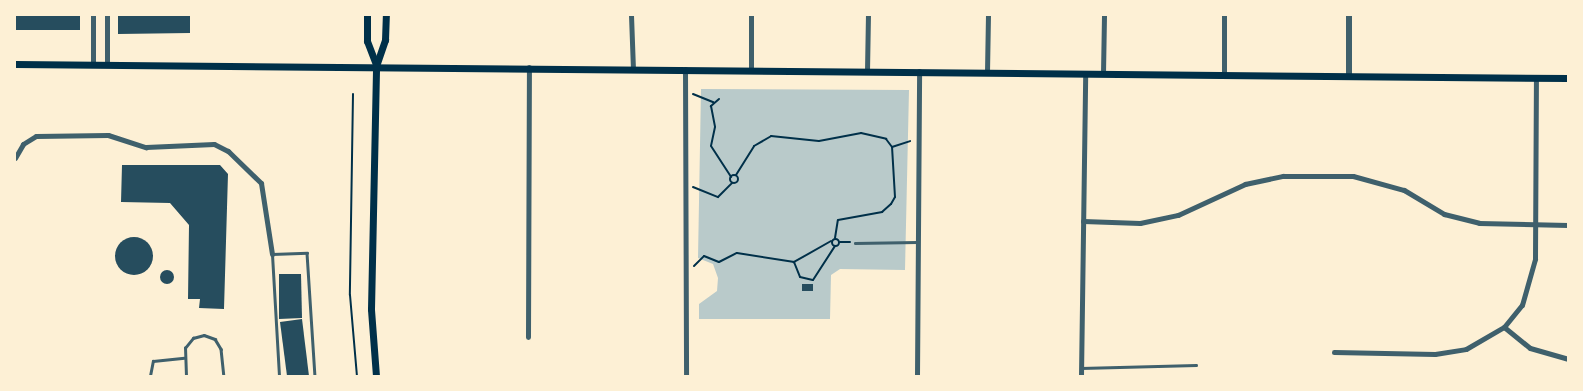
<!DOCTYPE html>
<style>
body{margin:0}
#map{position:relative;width:1583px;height:391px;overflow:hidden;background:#fdf0d5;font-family:"Alegreya Sans",sans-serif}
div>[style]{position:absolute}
.green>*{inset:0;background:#b9caca}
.building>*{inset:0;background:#264d5e}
.round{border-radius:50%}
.path>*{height:2px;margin:-1px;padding:0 1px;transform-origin:1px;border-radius:1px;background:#003049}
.path>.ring{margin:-1px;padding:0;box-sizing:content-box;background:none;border:2px solid #003049;border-radius:50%}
.service>*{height:2.5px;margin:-1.25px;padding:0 1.25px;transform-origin:1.25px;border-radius:1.25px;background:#3f606c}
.minor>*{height:5px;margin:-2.5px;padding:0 2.5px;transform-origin:2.5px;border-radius:2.5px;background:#3f606c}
.tertiary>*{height:6px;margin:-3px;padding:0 3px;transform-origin:3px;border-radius:3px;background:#3f606c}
.secondary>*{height:7px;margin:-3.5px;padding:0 3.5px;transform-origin:3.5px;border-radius:3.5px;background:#003049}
span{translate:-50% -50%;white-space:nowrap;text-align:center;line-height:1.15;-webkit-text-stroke:4px #fdf0d5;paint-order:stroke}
.frame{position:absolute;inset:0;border:16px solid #fdf0d5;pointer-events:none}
</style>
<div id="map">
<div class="green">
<i style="clip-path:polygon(701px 89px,909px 90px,905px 270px,840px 269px,831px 275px,830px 319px,699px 319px,699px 304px,717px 291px,718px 278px,713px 264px,698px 258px)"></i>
</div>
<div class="building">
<i style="clip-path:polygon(15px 15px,80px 15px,80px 30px,15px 30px)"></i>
<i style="clip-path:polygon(118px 15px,190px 15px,190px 33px,118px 34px)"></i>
<i style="clip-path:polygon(122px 165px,220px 165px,228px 174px,224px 309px,199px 308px,200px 299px,188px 299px,189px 225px,170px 203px,121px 202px)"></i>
<i class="round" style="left:115px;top:237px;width:38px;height:38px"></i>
<i class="round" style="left:160px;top:270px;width:14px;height:14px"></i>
<i style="clip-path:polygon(279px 274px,301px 274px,302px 318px,279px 319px)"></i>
<i style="clip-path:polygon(802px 284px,813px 284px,813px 291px,802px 291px)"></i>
<i style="clip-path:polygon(302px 319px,309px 376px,287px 376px,280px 322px)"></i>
</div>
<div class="path">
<i style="left:353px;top:94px;width:201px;rotate:90.9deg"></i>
<i style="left:350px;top:295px;width:81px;rotate:85.1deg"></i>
<i style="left:693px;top:94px;width:22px;rotate:22deg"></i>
<i style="left:719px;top:99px;width:11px;rotate:139deg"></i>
<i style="left:711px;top:106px;width:21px;rotate:79deg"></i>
<i style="left:715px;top:127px;width:19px;rotate:102deg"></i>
<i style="left:711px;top:146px;width:37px;rotate:57deg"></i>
<i class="ring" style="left:730px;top:175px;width:6px;height:6px"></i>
<i style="left:736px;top:175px;width:34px;rotate:-58deg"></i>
<i style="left:754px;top:146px;width:20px;rotate:-30deg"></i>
<i style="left:771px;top:136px;width:48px;rotate:5.9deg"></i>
<i style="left:819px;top:141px;width:43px;rotate:-10.8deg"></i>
<i style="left:861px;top:133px;width:26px;rotate:13deg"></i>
<i style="left:886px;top:139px;width:10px;rotate:53deg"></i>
<i style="left:693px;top:187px;width:27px;rotate:22deg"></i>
<i style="left:718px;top:197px;width:20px;rotate:-45deg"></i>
<i style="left:835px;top:238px;width:18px;rotate:-81deg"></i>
<i style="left:838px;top:220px;width:45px;rotate:-10.3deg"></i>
<i style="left:882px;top:212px;width:12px;rotate:-42deg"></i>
<i style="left:891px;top:204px;width:8px;rotate:-60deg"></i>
<i style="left:895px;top:197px;width:50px;rotate:-93.4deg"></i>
<i style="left:892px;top:147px;width:19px;rotate:-18deg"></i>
<i class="ring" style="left:831.5px;top:238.5px;width:5px;height:5px"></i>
<i style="left:831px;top:241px;width:43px;rotate:150.4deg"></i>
<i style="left:794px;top:262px;width:16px;rotate:68deg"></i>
<i style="left:800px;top:277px;width:13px;rotate:13deg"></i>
<i style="left:813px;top:280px;width:40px;rotate:-57.1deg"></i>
<i style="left:840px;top:242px;width:10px"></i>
<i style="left:694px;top:266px;width:14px;rotate:-45deg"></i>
<i style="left:704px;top:256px;width:16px;rotate:22deg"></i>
<i style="left:719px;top:262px;width:20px;rotate:-27deg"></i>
<i style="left:737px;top:253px;width:58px;rotate:9deg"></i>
</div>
<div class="service">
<i style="left:855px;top:243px;width:62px;rotate:-0.9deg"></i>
<i style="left:1081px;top:368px;width:115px;rotate:-1.5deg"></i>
<i style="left:150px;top:376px;width:15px;rotate:-79deg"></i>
<i style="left:153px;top:361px;width:31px;rotate:-6deg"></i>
<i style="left:186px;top:376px;width:28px;rotate:-92deg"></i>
<i style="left:185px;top:348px;width:13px;rotate:-51deg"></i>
<i style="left:193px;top:338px;width:11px;rotate:-15deg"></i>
<i style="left:204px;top:335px;width:12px;rotate:20deg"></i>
<i style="left:215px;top:339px;width:12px;rotate:59deg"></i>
<i style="left:221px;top:349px;width:27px;rotate:84deg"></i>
<i style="left:279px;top:376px;width:122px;rotate:-93.3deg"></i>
<i style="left:272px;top:254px;width:35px;rotate:-2deg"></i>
<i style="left:307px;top:253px;width:123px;rotate:86.3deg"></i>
</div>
<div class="minor">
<i style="left:93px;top:15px;width:49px;rotate:90deg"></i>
<i style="left:107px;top:15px;width:49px;rotate:90deg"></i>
<i style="left:631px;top:15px;width:54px;rotate:87.9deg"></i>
<i style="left:685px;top:69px;width:307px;rotate:89.8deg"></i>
<i style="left:751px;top:70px;width:55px;rotate:-90deg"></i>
<i style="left:867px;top:71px;width:56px;rotate:-89deg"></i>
<i style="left:987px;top:72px;width:57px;rotate:-89deg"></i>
<i style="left:1103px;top:73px;width:58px;rotate:-89deg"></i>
<i style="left:1224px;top:74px;width:59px;rotate:-90deg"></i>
<i style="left:15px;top:158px;width:16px;rotate:-60deg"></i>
<i style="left:23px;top:144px;width:15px;rotate:-32deg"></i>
<i style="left:36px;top:136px;width:72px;rotate:-0.8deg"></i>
<i style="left:108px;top:135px;width:40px;rotate:18deg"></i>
<i style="left:146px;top:147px;width:68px;rotate:-2.5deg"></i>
<i style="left:214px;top:144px;width:16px;rotate:27deg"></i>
<i style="left:228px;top:151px;width:46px;rotate:44.1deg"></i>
<i style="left:261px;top:183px;width:72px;rotate:81.2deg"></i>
<i style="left:1083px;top:221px;width:57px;rotate:2deg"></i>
<i style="left:1140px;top:223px;width:39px;rotate:-12deg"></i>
<i style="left:1178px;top:215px;width:74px;rotate:-24.8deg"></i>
<i style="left:1245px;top:184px;width:39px;rotate:-12deg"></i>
<i style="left:1283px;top:176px;width:70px"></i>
<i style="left:1353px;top:176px;width:53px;rotate:15.4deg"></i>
<i style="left:1404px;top:190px;width:47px;rotate:31deg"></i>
<i style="left:1444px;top:214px;width:36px;rotate:14deg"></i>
<i style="left:1479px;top:223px;width:89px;rotate:1.3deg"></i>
<i style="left:1504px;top:327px;width:33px;rotate:39deg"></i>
<i style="left:1530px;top:348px;width:40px;rotate:16deg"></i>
<i style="left:528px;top:337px;width:270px;rotate:-89.8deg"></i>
<i style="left:1334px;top:352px;width:101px;rotate:1.1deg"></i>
<i style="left:1435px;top:354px;width:31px;rotate:-9deg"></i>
<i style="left:1466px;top:349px;width:44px;rotate:-30.1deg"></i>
<i style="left:1504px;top:327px;width:28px;rotate:-51deg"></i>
<i style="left:1522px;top:305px;width:48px;rotate:-74.2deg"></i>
<i style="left:1535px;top:259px;width:181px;rotate:-89.7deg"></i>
<i style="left:917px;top:376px;width:305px;rotate:-89.6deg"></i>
<i style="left:1081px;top:376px;width:303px;rotate:-89.2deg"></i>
</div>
<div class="tertiary">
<i style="left:1349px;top:76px;width:61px;rotate:-90deg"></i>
</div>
<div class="secondary">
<i style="left:367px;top:15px;width:26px;rotate:90deg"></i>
<i style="left:367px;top:41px;width:26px;rotate:69deg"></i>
<i style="left:15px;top:64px;width:1553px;rotate:0.52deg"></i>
<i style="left:376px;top:376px;width:67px;rotate:-94.3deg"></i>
<i style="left:371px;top:309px;width:243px;rotate:-88.8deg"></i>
<i style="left:376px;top:66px;width:28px;rotate:-71deg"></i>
<i style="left:385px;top:40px;width:25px;rotate:-88deg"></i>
</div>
<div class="frame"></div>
</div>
